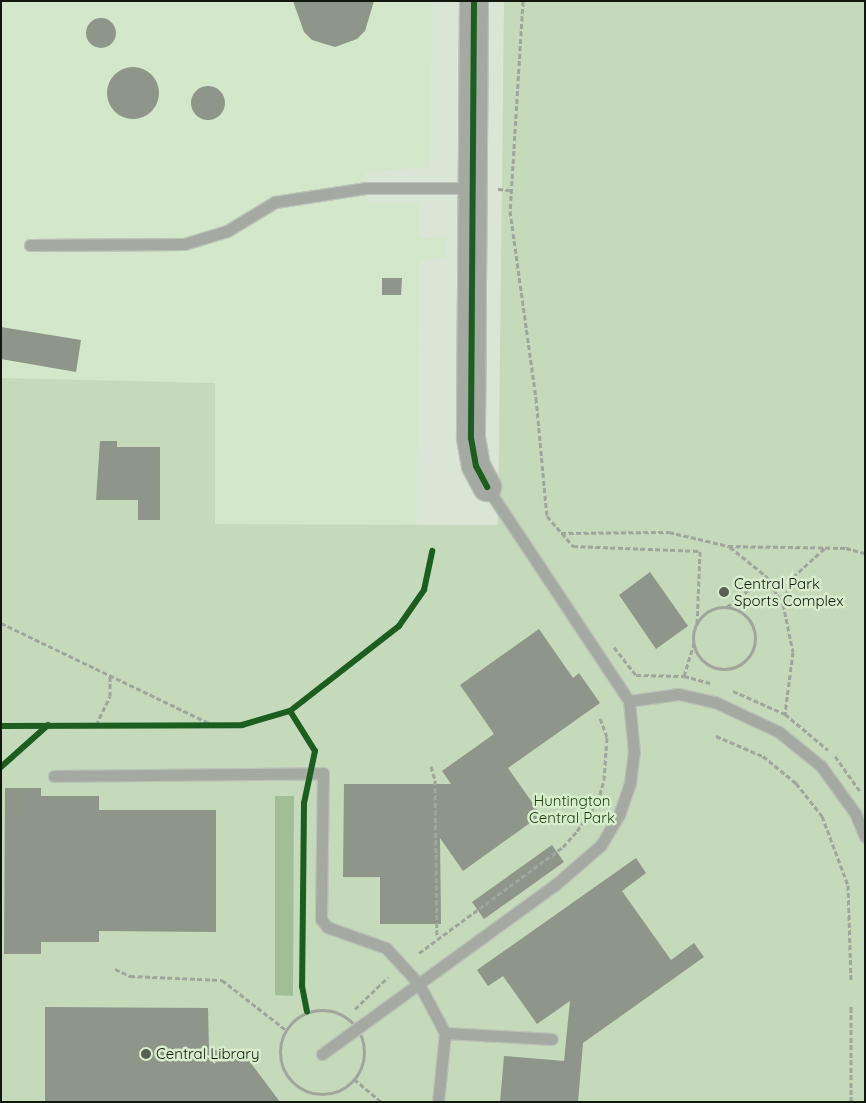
<!DOCTYPE html>
<style>
body{margin:0}
#map{position:relative;width:866px;height:1103px;overflow:hidden;background:#dae6d5;font-family:Quicksand,sans-serif}
div>[style]{position:absolute}
.built>*{inset:0;background:#d3e7cb}
.green>*{inset:0;background:#c4dabb}
.water>*{inset:0;background:#a3be97}
.building>*{inset:0;background:#8d9689}
.round{border-radius:50%}
.path>*{height:3px;margin-top:-1.5px;transform-origin:0;background:repeating-linear-gradient(90deg,#9fa69c 0 5px,transparent 0 7.5px)}
.path>.ring{margin:-1.5px;padding:0;box-sizing:content-box;background:none;border:3px solid #9fa69c;border-radius:50%}
.roads{filter:drop-shadow(1px 0 #bbc3b7) drop-shadow(-1px 0 #bbc3b7) drop-shadow(0 1px #bbc3b7) drop-shadow(0 -1px #bbc3b7)}
.service>*{height:11px;margin:-5.5px;padding:0 5.5px;transform-origin:5.5px;border-radius:5.5px;background:#a4aaa1}
.tertiary>*{height:28px;margin:-14px;padding:0 14px;transform-origin:14px;border-radius:14px;background:#a4aaa1}
.cycleway>*{height:6px;margin:-3px;padding:0 3px;transform-origin:3px;border-radius:3px;background:#1b5e20}
.dots>*{width:14px;height:14px;translate:-50% -50%;box-sizing:border-box;border:2px solid #d7edce;border-radius:50%}
span{translate:-50% -50%;white-space:nowrap;text-align:center;line-height:1.15;-webkit-text-stroke:5px #d7edce;paint-order:stroke}
.poi-label{font-size:15px;color:#10180d}
.left{translate:0 -50%;text-align:left}
.park-label{font-size:15px;color:#1c3d0a}
.frame{position:absolute;inset:0;border:2px solid #10180d;pointer-events:none}
</style>
<div id="map">
<div class="built">
<i style="clip-path:polygon(1px 1px,432px 1px,430px 167px,365px 172px,367px 203px,419px 203px,419px 238px,446px 237px,445px 258px,419px 260px,416px 526px,215px 525px,215px 383px,1px 378px)"></i>
</div>
<div class="green">
<i style="clip-path:polygon(504px 1px,865px 1px,865px 1102px,1px 1102px,1px 378px,215px 383px,215px 524px,498px 525px)"></i>
</div>
<div class="water">
<i style="clip-path:polygon(275px 796px,294px 796px,293px 996px,275px 995px)"></i>
</div>
<div class="building">
<i style="clip-path:polygon(293px 1px,374px 1px,365px 31px,357px 39px,335px 47px,312px 40px,304px 32px)"></i>
<i class="round" style="left:86px;top:18px;width:30px;height:30px"></i>
<i class="round" style="left:107px;top:67px;width:52px;height:52px"></i>
<i class="round" style="left:191px;top:86px;width:34px;height:34px"></i>
<i style="clip-path:polygon(382px 278px,402px 278px,401px 295px,382px 295px)"></i>
<i style="clip-path:polygon(1px 327px,81px 340px,76px 372px,1px 359px)"></i>
<i style="clip-path:polygon(100px 441px,117px 441px,117px 447px,160px 447px,160px 520px,138px 520px,138px 500px,96px 500px)"></i>
<i style="clip-path:polygon(650px 572px,688px 626px,656px 649px,619px 595px)"></i>
<i style="clip-path:polygon(539px 629px,573px 678px,579px 673px,600px 703px,508px 768px,541px 815px,463px 871px,440px 838px,441px 924px,380px 924px,380px 877px,343px 877px,344px 784px,451px 784px,442px 771px,494px 734px,460px 685px)"></i>
<i style="clip-path:polygon(5px 788px,41px 788px,41px 796px,99px 796px,99px 810px,216px 810px,216px 932px,99px 931px,99px 942px,41px 942px,41px 954px,4px 954px)"></i>
<i style="clip-path:polygon(552px 845px,564px 862px,484px 919px,472px 902px)"></i>
<i style="clip-path:polygon(636px 858px,646px 873px,622px 891px,671px 960px,694px 943px,704px 957px,583px 1043px,578px 1102px,500px 1102px,504px 1056px,564px 1061px,570px 1001px,537px 1024px,503px 976px,488px 986px,477px 970px)"></i>
<i style="clip-path:polygon(45px 1007px,208px 1008px,209px 1050px,246px 1050px,247px 1058px,280px 1102px,45px 1102px)"></i>
</div>
<div class="path">
<i style="left:523px;top:1px;width:210px;rotate:93.5deg"></i>
<i style="left:510px;top:211px;width:189px;rotate:82.1deg"></i>
<i style="left:536px;top:398px;width:119px;rotate:84.7deg"></i>
<i style="left:547px;top:516px;width:40px;rotate:49deg"></i>
<i style="left:573px;top:546px;width:127px;rotate:2.3deg"></i>
<i style="left:700px;top:551px;width:74px;rotate:92.3deg"></i>
<i style="left:498px;top:189px;width:12px;rotate:5deg"></i>
<i style="left:561px;top:533px;width:108px;rotate:-0.5deg"></i>
<i style="left:669px;top:532px;width:61px;rotate:13.3deg"></i>
<i style="left:728px;top:546px;width:118px;rotate:1deg"></i>
<i style="left:846px;top:548px;width:20px;rotate:15deg"></i>
<i style="left:730px;top:547px;width:46px;rotate:38.9deg"></i>
<i style="left:766px;top:576px;width:33px;rotate:59deg"></i>
<i style="left:783px;top:604px;width:49px;rotate:78.2deg"></i>
<i style="left:793px;top:652px;width:63px;rotate:97.4deg"></i>
<i style="left:783px;top:603px;width:28px;rotate:-69deg"></i>
<i style="left:793px;top:577px;width:43px;rotate:-42.2deg"></i>
<i style="left:727px;top:607px;width:50px;rotate:-38.5deg"></i>
<i class="ring" style="left:693px;top:607px;width:59px;height:59px"></i>
<i style="left:1px;top:623px;width:235px;rotate:25.7deg"></i>
<i style="left:614px;top:647px;width:36px;rotate:52deg"></i>
<i style="left:636px;top:675px;width:48px;rotate:1.2deg"></i>
<i style="left:684px;top:676px;width:27px;rotate:15deg"></i>
<i style="left:684px;top:676px;width:34px;rotate:-73deg"></i>
<i style="left:733px;top:691px;width:57px;rotate:23.9deg"></i>
<i style="left:785px;top:714px;width:56px;rotate:39.9deg"></i>
<i style="left:96px;top:725px;width:32px;rotate:-64deg"></i>
<i style="left:110px;top:696px;width:21px;rotate:-90deg"></i>
<i style="left:716px;top:736px;width:51px;rotate:23.1deg"></i>
<i style="left:763px;top:756px;width:43px;rotate:39.3deg"></i>
<i style="left:796px;top:783px;width:42px;rotate:51.8deg"></i>
<i style="left:822px;top:816px;width:74px;rotate:69.4deg"></i>
<i style="left:848px;top:885px;width:97px;rotate:88.2deg"></i>
<i style="left:835px;top:756px;width:43px;rotate:54.5deg"></i>
<i style="left:431px;top:766px;width:15px;rotate:74deg"></i>
<i style="left:435px;top:780px;width:157px;rotate:89.3deg"></i>
<i style="left:419px;top:953px;width:179px;rotate:-36.4deg"></i>
<i style="left:563px;top:847px;width:21px;rotate:-49deg"></i>
<i style="left:577px;top:831px;width:36px;rotate:-54deg"></i>
<i style="left:598px;top:802px;width:23px;rotate:-75deg"></i>
<i style="left:604px;top:780px;width:43px;rotate:-86deg"></i>
<i style="left:607px;top:737px;width:20px;rotate:-110deg"></i>
<i style="left:115px;top:969px;width:17px;rotate:25deg"></i>
<i style="left:130px;top:976px;width:92px;rotate:2.5deg"></i>
<i style="left:222px;top:980px;width:81px;rotate:38deg"></i>
<i style="left:355px;top:1009px;width:46px;rotate:-44.1deg"></i>
<i class="ring" style="left:280px;top:1010px;width:81px;height:81px"></i>
<i style="left:354px;top:1079px;width:35px;rotate:40deg"></i>
<i style="left:851px;top:1102px;width:96px;rotate:-90deg"></i>
</div>
<div class="roads">
<div class="service">
<i style="left:30px;top:245px;width:154px;rotate:-0.4deg"></i>
<i style="left:184px;top:244px;width:45px;rotate:-16.8deg"></i>
<i style="left:227px;top:231px;width:56px;rotate:-31.1deg"></i>
<i style="left:275px;top:202px;width:91px;rotate:-8.8deg"></i>
<i style="left:365px;top:188px;width:109px"></i>
<i style="left:629px;top:701px;width:50px;rotate:-8deg"></i>
<i style="left:679px;top:694px;width:37px;rotate:13deg"></i>
<i style="left:715px;top:702px;width:71px;rotate:25.1deg"></i>
<i style="left:779px;top:732px;width:54px;rotate:39deg"></i>
<i style="left:821px;top:766px;width:58px;rotate:54.1deg"></i>
<i style="left:855px;top:813px;width:26px;rotate:67deg"></i>
<i style="left:54px;top:776px;width:269px;rotate:-0.6deg"></i>
<i style="left:323px;top:773px;width:146px;rotate:90.8deg"></i>
<i style="left:321px;top:919px;width:10px;rotate:53deg"></i>
<i style="left:327px;top:927px;width:63px;rotate:19.6deg"></i>
<i style="left:386px;top:948px;width:49px;rotate:47.5deg"></i>
<i style="left:419px;top:984px;width:55px;rotate:62deg"></i>
<i style="left:445px;top:1033px;width:69px;rotate:95.8deg"></i>
<i style="left:445px;top:1033px;width:107px;rotate:3.2deg"></i>
<i style="left:322px;top:1054px;width:288px;rotate:-36deg"></i>
<i style="left:555px;top:885px;width:61px;rotate:-41deg"></i>
<i style="left:601px;top:845px;width:35px;rotate:-59deg"></i>
<i style="left:619px;top:815px;width:34px;rotate:-71deg"></i>
<i style="left:630px;top:783px;width:31px;rotate:-83deg"></i>
<i style="left:634px;top:752px;width:51px;rotate:-95.6deg"></i>
<i style="left:629px;top:701px;width:257px;rotate:-123.6deg"></i>
</div>
<div class="tertiary">
<i style="left:474px;top:1px;width:437px;rotate:90.4deg"></i>
<i style="left:471px;top:438px;width:28px;rotate:80deg"></i>
<i style="left:476px;top:466px;width:24px;rotate:62deg"></i>
</div>
</div>
<div class="cycleway">
<i style="left:474px;top:1px;width:437px;rotate:90.4deg"></i>
<i style="left:471px;top:438px;width:28px;rotate:80deg"></i>
<i style="left:476px;top:466px;width:24px;rotate:62deg"></i>
<i style="left:290px;top:711px;width:47px;rotate:58deg"></i>
<i style="left:315px;top:751px;width:53px;rotate:101.9deg"></i>
<i style="left:304px;top:803px;width:183px;rotate:90.6deg"></i>
<i style="left:302px;top:986px;width:26px;rotate:79deg"></i>
<i style="left:1px;top:726px;width:241px;rotate:-0.2deg"></i>
<i style="left:242px;top:725px;width:50px;rotate:-16.3deg"></i>
<i style="left:290px;top:711px;width:138px;rotate:-37.9deg"></i>
<i style="left:399px;top:626px;width:44px;rotate:-55.2deg"></i>
<i style="left:424px;top:590px;width:40px;rotate:-78deg"></i>
<i style="left:1px;top:767px;width:63px;rotate:-41.8deg"></i>
</div>
<div class="dots">
<i style="left:724px;top:592px;background:#576053"></i>
<i style="left:146px;top:1054px;background:#576053"></i>
</div>
<div class="poi-label">
<span class="left" style="left:734px;top:592px">Central Park<br>Sports Complex</span>
<span class="left" style="left:156px;top:1054px">Central Library</span>
</div>
<div class="park-label">
<span style="left:572px;top:809px">Huntington<br>Central Park</span>
</div>
<div class="frame"></div>
</div>
